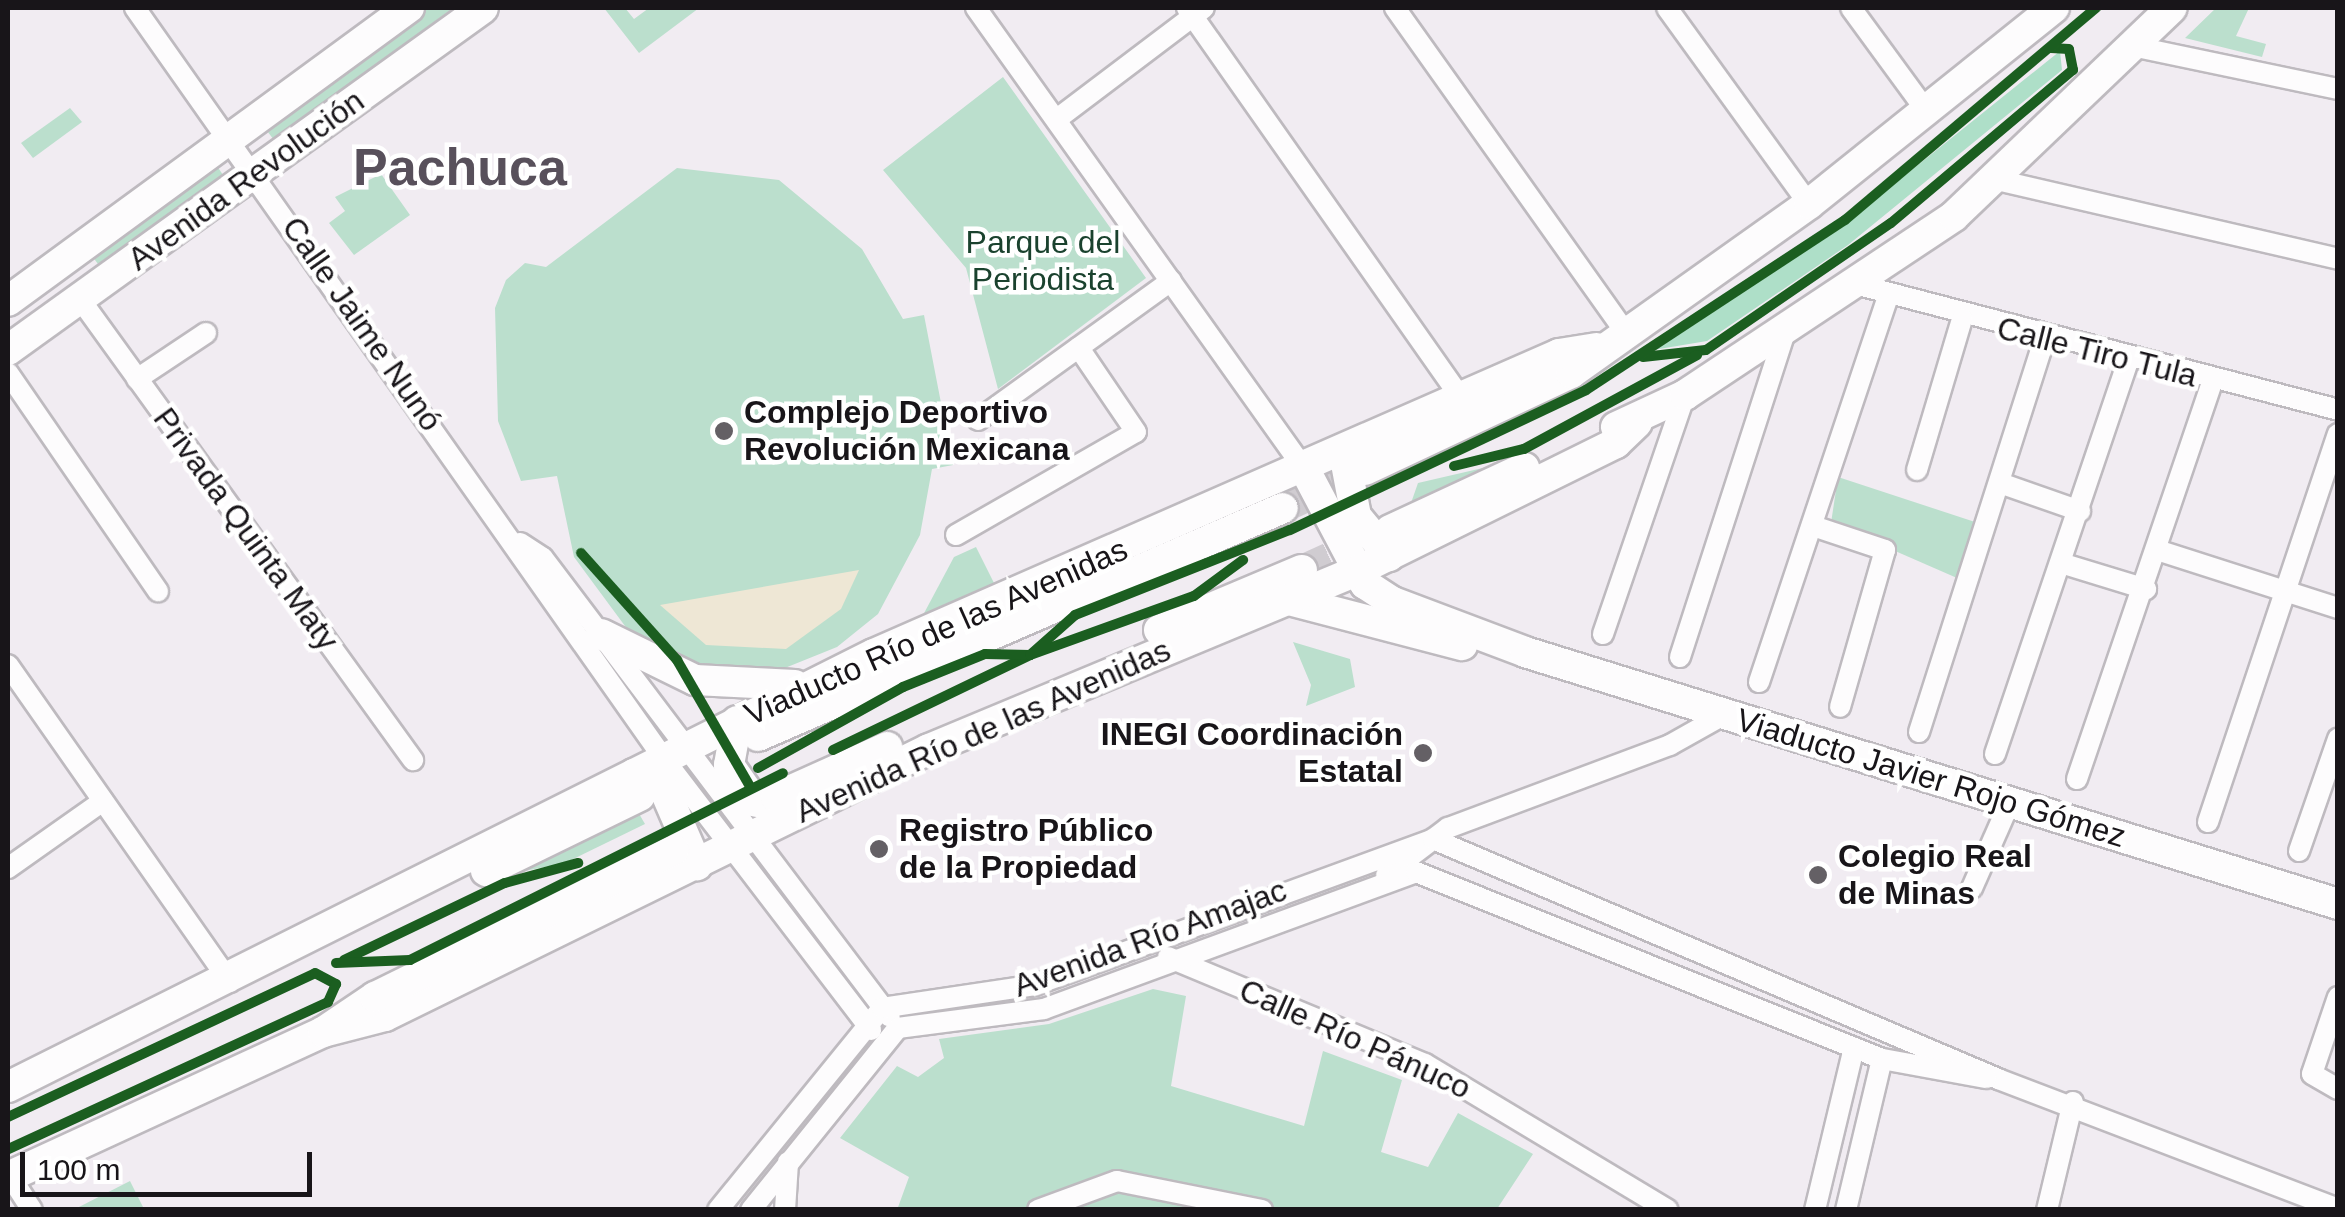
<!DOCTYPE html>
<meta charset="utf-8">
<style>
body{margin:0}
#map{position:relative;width:2345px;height:1217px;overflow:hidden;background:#f1ecf2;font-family:Arial,sans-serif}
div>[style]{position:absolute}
.green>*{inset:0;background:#bbdfcd}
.forest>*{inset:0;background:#aedfc8}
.sand>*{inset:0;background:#eee7d5}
.secondary-tunnel>*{height:30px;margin-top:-15px;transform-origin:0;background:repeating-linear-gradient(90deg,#d0ccd1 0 30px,transparent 0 45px)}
.roads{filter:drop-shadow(2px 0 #bebabf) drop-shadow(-2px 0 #bebabf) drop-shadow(0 2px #bebabf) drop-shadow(0 -2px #bebabf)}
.street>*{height:20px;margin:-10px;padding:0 10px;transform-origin:10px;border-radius:10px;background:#fdfcfd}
.secondary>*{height:30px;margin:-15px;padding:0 15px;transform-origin:15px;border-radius:15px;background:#fdfcfd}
.cycleway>*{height:10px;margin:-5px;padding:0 5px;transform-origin:5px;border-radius:5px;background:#1b5e20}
.dots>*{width:28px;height:28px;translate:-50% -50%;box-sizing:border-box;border:5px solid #fff;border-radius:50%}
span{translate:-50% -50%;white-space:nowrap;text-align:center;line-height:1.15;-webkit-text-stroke:9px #fff;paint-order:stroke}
.street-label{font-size:32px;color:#181519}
.park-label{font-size:32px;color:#1a422e}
.poi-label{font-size:32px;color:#181519;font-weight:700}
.left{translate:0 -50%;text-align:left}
.right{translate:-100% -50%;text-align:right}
.town-label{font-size:52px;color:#58505b;font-weight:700}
.frame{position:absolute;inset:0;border:10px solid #181519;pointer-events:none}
.scale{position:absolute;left:20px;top:1152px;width:292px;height:45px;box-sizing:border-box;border:5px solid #181519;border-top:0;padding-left:12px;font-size:30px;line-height:35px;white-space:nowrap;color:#181519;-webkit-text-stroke:8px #fff;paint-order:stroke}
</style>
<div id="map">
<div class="green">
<i style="clip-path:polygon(426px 8px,453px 8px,274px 140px,264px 127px)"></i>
<i style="clip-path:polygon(604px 8px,625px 8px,634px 19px,649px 8px,699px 8px,639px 53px)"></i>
<i style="clip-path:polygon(2216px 8px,2249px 8px,2236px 36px,2266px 44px,2262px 57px,2185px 38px)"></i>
<i style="clip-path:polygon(1003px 77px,1146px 278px,998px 389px,966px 268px,883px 170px)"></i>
<i style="clip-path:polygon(70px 108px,82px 122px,33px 158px,21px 143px)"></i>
<i style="clip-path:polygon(215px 163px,223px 175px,98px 264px,89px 252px)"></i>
<i style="clip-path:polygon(677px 168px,779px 180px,862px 249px,903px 319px,924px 315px,953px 465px,932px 469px,920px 535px,878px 614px,837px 647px,770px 674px,702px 673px,639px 645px,574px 557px,557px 476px,521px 481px,498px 421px,495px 308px,506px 280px,525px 263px,546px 267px)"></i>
<i style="clip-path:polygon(381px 174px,410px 215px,354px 255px,329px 223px,345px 211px,335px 197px)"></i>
<i style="clip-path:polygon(1500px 464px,1412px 505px,1411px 503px,1418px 483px)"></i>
<i style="clip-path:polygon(1838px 477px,1975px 522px,1957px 578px,1831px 523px)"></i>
<i style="clip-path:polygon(976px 547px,995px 585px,922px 617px,954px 557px)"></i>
<i style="clip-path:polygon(1293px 642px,1350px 659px,1355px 687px,1306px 706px,1311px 685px)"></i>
<i style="clip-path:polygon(635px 807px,645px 824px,565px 863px,504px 875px)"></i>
<i style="clip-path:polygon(1153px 989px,1186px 996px,1171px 1086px,1304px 1126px,1323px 1051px,1402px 1080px,1381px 1152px,1428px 1167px,1458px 1113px,1533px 1154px,1497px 1209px,897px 1210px,909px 1177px,840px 1138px,897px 1066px,918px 1077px,944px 1058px,939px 1039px,1049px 1024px)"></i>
<i style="clip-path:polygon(130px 1181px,144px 1209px,75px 1209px)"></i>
</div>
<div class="forest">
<i style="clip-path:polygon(2060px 51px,2062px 70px,1848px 245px,1707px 341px,1653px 350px,1837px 230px)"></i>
</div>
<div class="sand">
<i style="clip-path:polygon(859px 570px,841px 609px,786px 649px,706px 645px,660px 605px)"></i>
</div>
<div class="secondary-tunnel">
<i style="left:1283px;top:508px;width:90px;rotate:-24.9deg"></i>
<i style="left:1302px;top:570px;width:72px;rotate:-24.4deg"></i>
</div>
<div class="roads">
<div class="street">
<i style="left:135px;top:8px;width:919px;rotate:54.84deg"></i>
<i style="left:664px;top:759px;width:341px;rotate:52.6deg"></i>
<i style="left:976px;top:8px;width:567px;rotate:54.54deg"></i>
<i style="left:1187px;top:8px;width:479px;rotate:54.9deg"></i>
<i style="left:1395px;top:8px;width:395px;rotate:54.6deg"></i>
<i style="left:1667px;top:8px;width:242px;rotate:54.1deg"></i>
<i style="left:1851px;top:8px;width:129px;rotate:53.8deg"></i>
<i style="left:2137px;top:47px;width:205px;rotate:11.8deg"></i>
<i style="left:1057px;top:119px;width:184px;rotate:-37.1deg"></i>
<i style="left:1997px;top:180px;width:350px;rotate:13deg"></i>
<i style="left:1859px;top:285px;width:495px;rotate:14.6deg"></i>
<i style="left:80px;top:299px;width:569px;rotate:54.16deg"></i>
<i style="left:8px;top:373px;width:265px;rotate:55.5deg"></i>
<i style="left:137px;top:379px;width:83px;rotate:-33.7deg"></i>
<i style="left:978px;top:420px;width:238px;rotate:-35.8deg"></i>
<i style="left:1917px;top:470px;width:158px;rotate:-73.4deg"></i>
<i style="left:2000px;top:483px;width:85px;rotate:19.3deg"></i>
<i style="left:1813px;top:526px;width:76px;rotate:18.4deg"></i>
<i style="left:1885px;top:550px;width:163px;rotate:106deg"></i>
<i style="left:956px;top:535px;width:207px;rotate:-29.8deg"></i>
<i style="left:1136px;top:432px;width:102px;rotate:-124.2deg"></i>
<i style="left:520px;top:543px;width:27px;rotate:33deg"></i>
<i style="left:543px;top:558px;width:575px;rotate:52.91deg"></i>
<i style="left:2157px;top:550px;width:190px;rotate:17.8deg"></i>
<i style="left:2064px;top:564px;width:86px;rotate:17deg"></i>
<i style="left:1603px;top:634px;width:253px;rotate:-71.1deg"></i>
<i style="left:1680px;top:657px;width:342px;rotate:-72.1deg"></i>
<i style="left:8px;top:665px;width:387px;rotate:55deg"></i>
<i style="left:1759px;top:682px;width:409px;rotate:-71.5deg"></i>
<i style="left:1919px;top:732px;width:414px;rotate:-72.3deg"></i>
<i style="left:1995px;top:754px;width:418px;rotate:-71.3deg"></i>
<i style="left:2077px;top:779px;width:422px;rotate:-71.2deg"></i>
<i style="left:2208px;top:822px;width:409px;rotate:-71.5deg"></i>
<i style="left:2299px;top:851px;width:119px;rotate:-70.8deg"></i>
<i style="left:8px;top:868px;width:116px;rotate:-35.2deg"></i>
<i style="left:1386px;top:875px;width:78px;rotate:-37.2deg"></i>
<i style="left:1448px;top:828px;width:237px;rotate:-20.5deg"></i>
<i style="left:1670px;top:745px;width:63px;rotate:-29.4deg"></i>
<i style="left:1972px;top:888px;width:94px;rotate:-66.2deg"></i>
<i style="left:1168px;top:957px;width:278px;rotate:22.6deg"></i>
<i style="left:1425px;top:1064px;width:283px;rotate:31deg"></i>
<i style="left:2338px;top:997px;width:81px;rotate:108.7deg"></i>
<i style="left:2312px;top:1074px;width:30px;rotate:30deg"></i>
<i style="left:10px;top:1176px;width:40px;rotate:57.1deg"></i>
<i style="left:718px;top:1210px;width:260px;rotate:-50.9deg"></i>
<i style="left:882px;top:1008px;width:155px;rotate:-8.5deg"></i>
<i style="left:1035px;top:985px;width:424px;rotate:-20.1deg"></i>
<i style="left:1433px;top:839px;width:614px;rotate:23.01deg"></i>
<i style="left:1998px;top:1079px;width:364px;rotate:20.9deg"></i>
<i style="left:751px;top:1210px;width:234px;rotate:-51.1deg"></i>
<i style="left:898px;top:1028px;width:147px;rotate:-7.4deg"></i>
<i style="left:1044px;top:1009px;width:396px;rotate:-20.2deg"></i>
<i style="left:1416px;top:872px;width:502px;rotate:21.86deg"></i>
<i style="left:1882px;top:1059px;width:106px;rotate:10.4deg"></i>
<i style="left:785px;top:1210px;width:48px;rotate:-86.4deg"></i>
<i style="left:1038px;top:1210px;width:84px;rotate:-20.2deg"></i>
<i style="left:1117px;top:1181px;width:148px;rotate:11.3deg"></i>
<i style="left:1815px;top:1210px;width:167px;rotate:-76.5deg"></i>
<i style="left:1846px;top:1210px;width:155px;rotate:-76.6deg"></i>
<i style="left:2047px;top:1210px;width:111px;rotate:-76.5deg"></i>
</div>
<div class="secondary">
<i style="left:8px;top:301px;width:497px;rotate:-36.2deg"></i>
<i style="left:8px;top:350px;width:585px;rotate:-35.75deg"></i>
<i style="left:1616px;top:427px;width:76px;rotate:-24.9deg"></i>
<i style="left:1685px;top:395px;width:323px;rotate:-33.6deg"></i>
<i style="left:1954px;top:216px;width:301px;rotate:-43.7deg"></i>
<i style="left:1344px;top:453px;width:64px;rotate:79.2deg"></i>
<i style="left:1356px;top:516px;width:52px;rotate:50.5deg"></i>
<i style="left:1305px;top:470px;width:129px;rotate:62.2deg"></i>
<i style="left:1365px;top:584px;width:33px;rotate:33deg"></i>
<i style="left:1393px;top:602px;width:141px;rotate:20.7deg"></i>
<i style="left:1525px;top:652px;width:851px;rotate:17.22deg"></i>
<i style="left:1365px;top:470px;width:228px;rotate:-25.2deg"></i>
<i style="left:1571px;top:373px;width:292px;rotate:-35.4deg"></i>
<i style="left:1809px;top:204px;width:314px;rotate:-38.7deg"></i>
<i style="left:1390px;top:530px;width:148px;rotate:-24.8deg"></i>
<i style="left:1289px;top:600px;width:179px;rotate:14.6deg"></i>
<i style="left:1159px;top:630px;width:155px;rotate:-22.8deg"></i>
<i style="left:601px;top:634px;width:105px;rotate:26.1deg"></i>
<i style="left:695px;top:680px;width:100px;rotate:2.9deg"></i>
<i style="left:737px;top:721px;width:45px;rotate:100.3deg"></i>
<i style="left:729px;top:765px;width:44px;rotate:55.2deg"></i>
<i style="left:754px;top:801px;width:40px;rotate:14.4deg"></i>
<i style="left:758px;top:736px;width:572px;rotate:-23.47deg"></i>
<i style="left:634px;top:774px;width:35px;rotate:29deg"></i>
<i style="left:665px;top:791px;width:81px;rotate:66.6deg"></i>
<i style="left:776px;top:797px;width:122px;rotate:-24.2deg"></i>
<i style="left:486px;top:871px;width:171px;rotate:-26deg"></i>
<i style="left:323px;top:1032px;width:64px;rotate:-14.5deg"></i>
<i style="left:385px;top:1016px;width:606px;rotate:-26.14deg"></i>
<i style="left:929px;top:749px;width:464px;rotate:-22.6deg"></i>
<i style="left:1357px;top:571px;width:289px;rotate:-26.3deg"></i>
<i style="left:1616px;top:443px;width:29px;rotate:-44deg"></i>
<i style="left:8px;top:1087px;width:968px;rotate:-26.57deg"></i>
<i style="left:874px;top:654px;width:748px;rotate:-23.65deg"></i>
<i style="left:1559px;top:354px;width:38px;rotate:-9deg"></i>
<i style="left:8px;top:1177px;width:347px;rotate:-24.7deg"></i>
<i style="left:323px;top:1032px;width:63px;rotate:-33.9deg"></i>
<i style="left:375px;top:997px;width:333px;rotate:-26.2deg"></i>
</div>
</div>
<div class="cycleway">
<i style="left:1643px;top:357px;width:63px;rotate:-6.3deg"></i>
<i style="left:1706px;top:350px;width:224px;rotate:-34.5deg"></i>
<i style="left:1891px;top:223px;width:238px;rotate:-40.1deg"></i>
<i style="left:2073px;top:70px;width:21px;rotate:-101deg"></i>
<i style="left:2069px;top:49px;width:18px;rotate:-177deg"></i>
<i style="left:1454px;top:466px;width:72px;rotate:-13.7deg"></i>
<i style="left:1524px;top:449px;width:197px;rotate:-28.5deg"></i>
<i style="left:581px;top:553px;width:144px;rotate:48.1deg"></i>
<i style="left:677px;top:660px;width:148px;rotate:60deg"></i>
<i style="left:833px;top:750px;width:219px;rotate:-25.7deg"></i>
<i style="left:1030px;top:655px;width:174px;rotate:-19.8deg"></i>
<i style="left:1194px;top:596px;width:61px;rotate:-36.3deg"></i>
<i style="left:758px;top:768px;width:166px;rotate:-29.2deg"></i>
<i style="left:903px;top:687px;width:88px;rotate:-21.9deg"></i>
<i style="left:985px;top:654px;width:45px;rotate:1.3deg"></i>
<i style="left:1030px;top:655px;width:60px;rotate:-41.6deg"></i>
<i style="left:1075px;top:615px;width:231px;rotate:-21.6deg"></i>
<i style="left:1290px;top:530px;width:327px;rotate:-25.3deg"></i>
<i style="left:1586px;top:390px;width:310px;rotate:-33.3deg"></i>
<i style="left:1845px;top:220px;width:329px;rotate:-40.2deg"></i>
<i style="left:344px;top:960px;width:178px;rotate:-25.6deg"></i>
<i style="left:505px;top:883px;width:76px;rotate:-15.3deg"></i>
<i style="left:336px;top:963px;width:74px;rotate:-2.3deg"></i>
<i style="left:410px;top:960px;width:417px;rotate:-26.6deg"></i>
<i style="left:8px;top:1117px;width:339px;rotate:-25.1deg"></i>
<i style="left:315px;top:973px;width:24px;rotate:28deg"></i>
<i style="left:336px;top:984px;width:20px;rotate:114deg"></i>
<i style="left:328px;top:1002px;width:352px;rotate:155.3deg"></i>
</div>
<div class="dots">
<i style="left:724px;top:431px;background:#646065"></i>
<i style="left:1423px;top:753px;background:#646065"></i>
<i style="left:879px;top:849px;background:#646065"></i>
<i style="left:1818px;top:875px;background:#646065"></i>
</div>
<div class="street-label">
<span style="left:246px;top:180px;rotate:-36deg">Avenida Revolución</span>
<span style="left:362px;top:324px;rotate:55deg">Calle Jaime Nunó</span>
<span style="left:2097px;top:352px;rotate:14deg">Calle Tiro Tula</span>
<span style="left:246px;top:529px;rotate:54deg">Privada Quinta Maty</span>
<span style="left:936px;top:632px;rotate:-24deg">Viaducto Río de las Avenidas</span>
<span style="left:983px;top:731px;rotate:-24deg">Avenida Río de las Avenidas</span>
<span style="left:1931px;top:778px;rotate:17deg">Viaducto Javier Rojo Gómez</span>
<span style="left:1150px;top:938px;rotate:-20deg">Avenida Río Amajac</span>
<span style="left:1355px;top:1039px;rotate:24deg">Calle Río Pánuco</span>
</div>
<div class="park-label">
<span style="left:1043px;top:261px">Parque del<br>Periodista</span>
</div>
<div class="poi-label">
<span class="left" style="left:744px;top:431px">Complejo Deportivo<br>Revolución Mexicana</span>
<span class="right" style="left:1403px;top:753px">INEGI Coordinación<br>Estatal</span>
<span class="left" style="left:899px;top:849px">Registro Público<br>de la Propiedad</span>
<span class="left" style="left:1838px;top:875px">Colegio Real<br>de Minas</span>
</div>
<div class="town-label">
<span style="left:460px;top:168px">Pachuca</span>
</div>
<div class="frame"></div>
<div class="scale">100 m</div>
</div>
